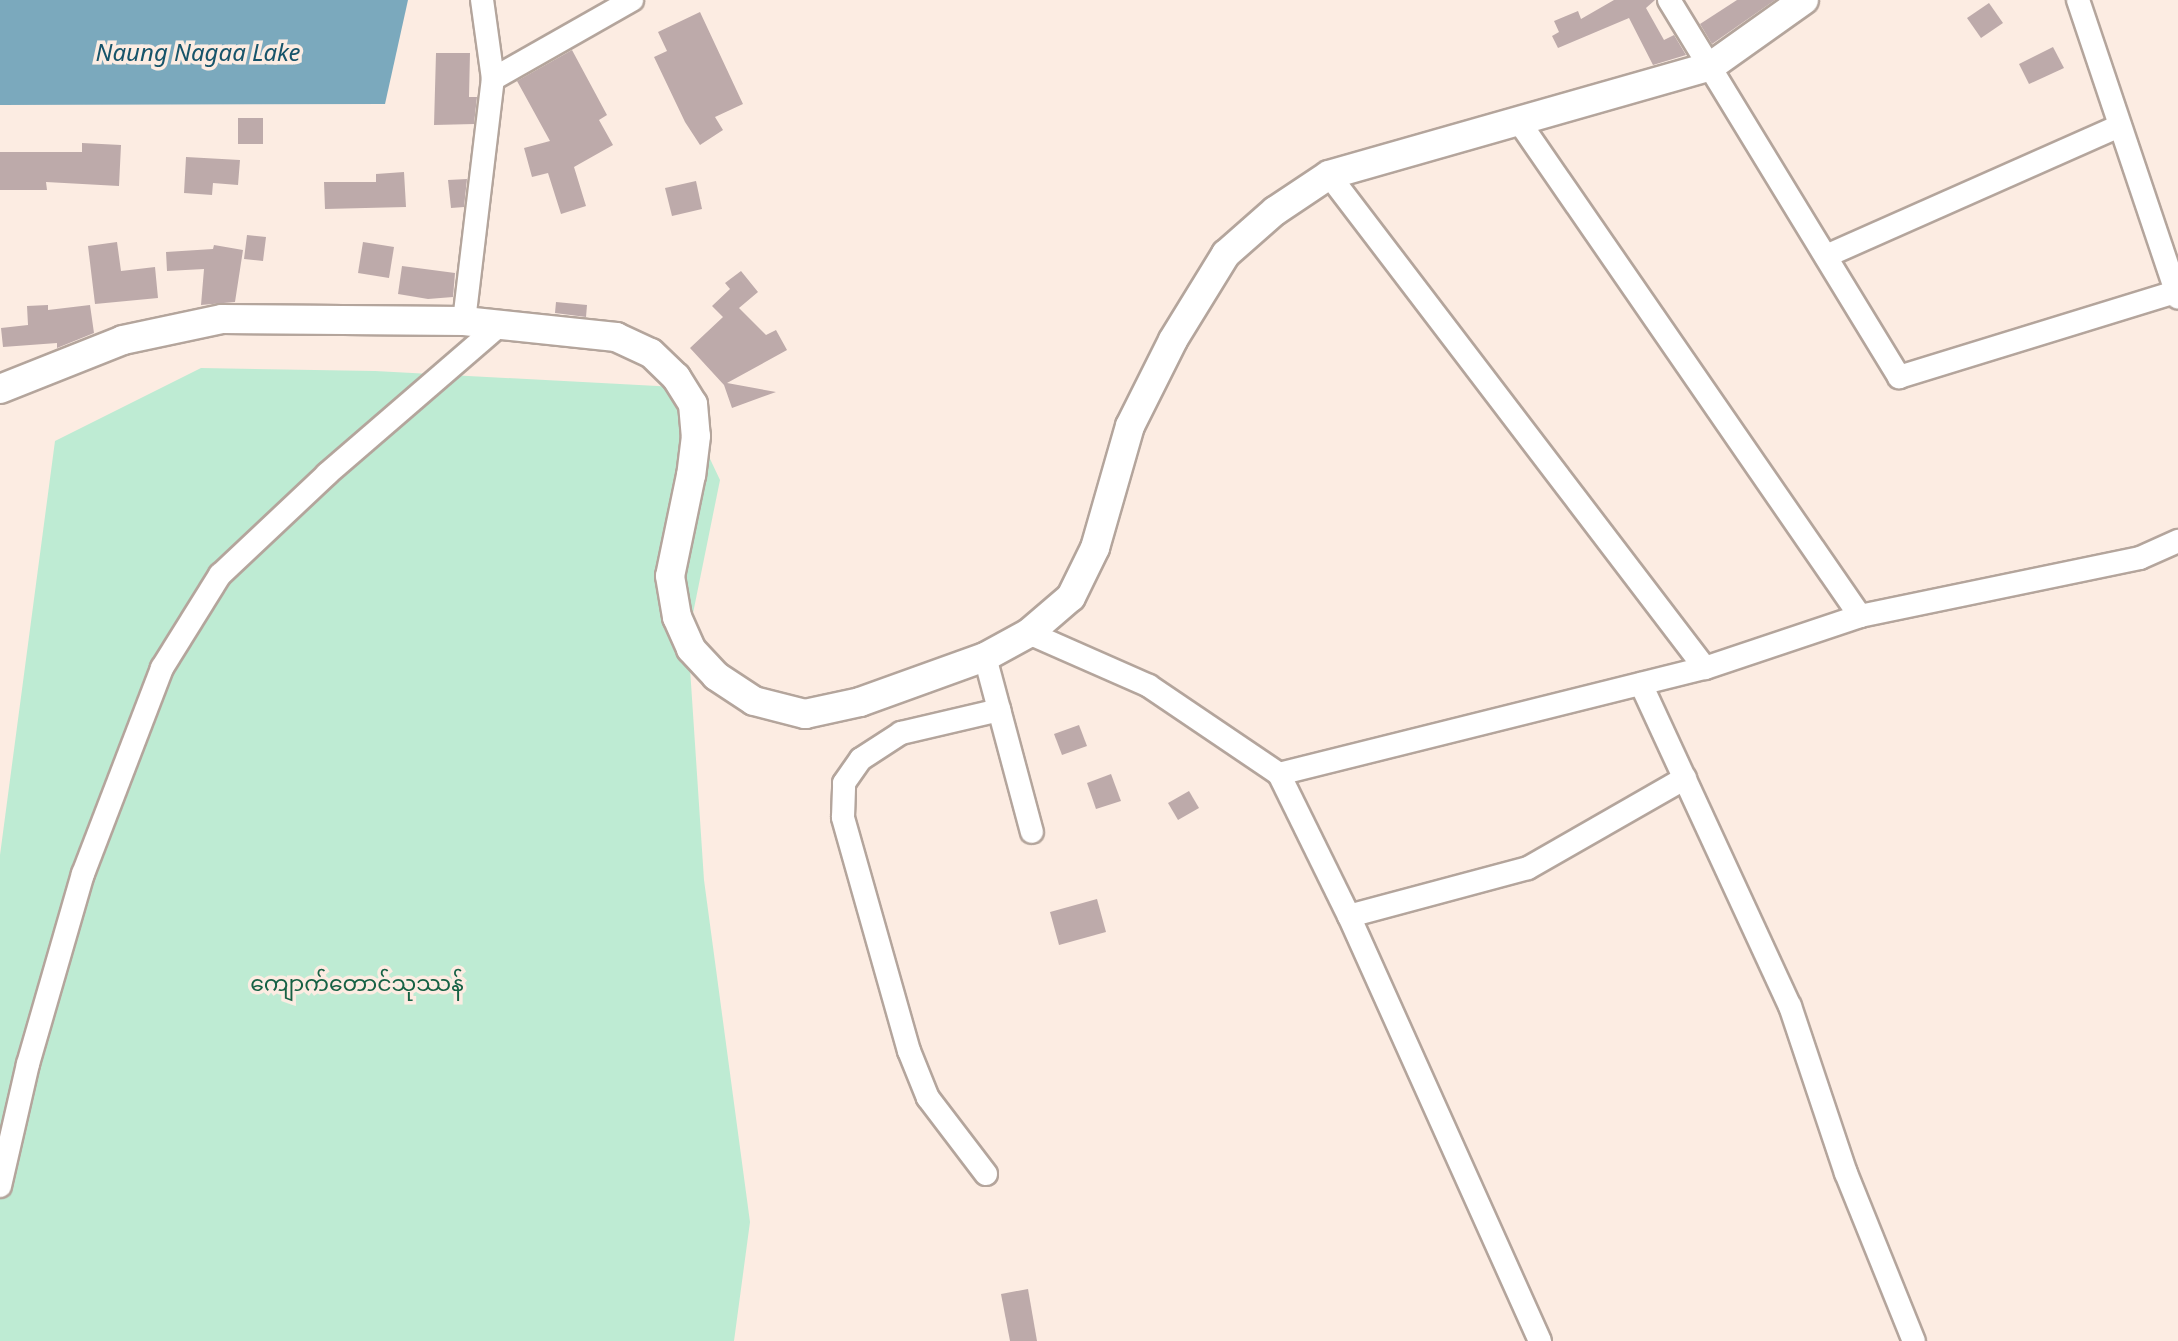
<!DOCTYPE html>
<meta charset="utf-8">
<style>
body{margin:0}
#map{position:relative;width:2178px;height:1341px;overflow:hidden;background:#fcece2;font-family:"Noto Sans","Noto Sans Myanmar",sans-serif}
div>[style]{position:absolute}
.green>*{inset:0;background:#beebd3}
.water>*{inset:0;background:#7ba9bd}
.building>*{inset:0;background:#bdaaaa}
.roads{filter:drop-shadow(2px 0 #b4a59c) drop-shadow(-2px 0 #b4a59c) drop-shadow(0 2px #b4a59c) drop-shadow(0 -2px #b4a59c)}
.minor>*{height:22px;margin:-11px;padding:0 11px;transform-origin:11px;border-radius:11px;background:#fff}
.tertiary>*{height:28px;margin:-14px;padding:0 14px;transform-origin:14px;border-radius:14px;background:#fff}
span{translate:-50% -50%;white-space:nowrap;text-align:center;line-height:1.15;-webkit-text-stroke:7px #fcece2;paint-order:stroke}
.park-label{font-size:22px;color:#166144}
.water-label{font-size:24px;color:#17546a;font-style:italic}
</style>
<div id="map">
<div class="green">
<i style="clip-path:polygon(201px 368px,375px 371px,676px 387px,720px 480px,688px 638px,704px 880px,750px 1222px,734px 1341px,0 1341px,0 855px,55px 441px)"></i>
</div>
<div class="water">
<i style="clip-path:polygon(0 0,408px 0,385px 104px,0 105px)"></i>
</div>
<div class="building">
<i style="clip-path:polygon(1614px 0,1655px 0,1646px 8px,1664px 40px,1674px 35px,1686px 55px,1653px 65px,1629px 18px,1558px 48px,1552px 36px,1559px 32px,1554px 21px,1578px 11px,1581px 19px)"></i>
<i style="clip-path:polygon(1737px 0,1775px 0,1712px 44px,1700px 24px)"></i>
<i style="clip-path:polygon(1989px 3px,2003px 23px,1981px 38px,1967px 18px)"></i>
<i style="clip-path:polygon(700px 12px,743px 104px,715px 117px,723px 130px,700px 145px,685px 122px,654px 57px,667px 51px,658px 32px)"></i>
<i style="clip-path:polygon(2053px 47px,2064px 68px,2029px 84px,2019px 64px)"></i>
<i style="clip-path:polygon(572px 50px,607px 115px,599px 120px,613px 145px,574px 167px,586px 206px,561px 214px,548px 173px,532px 177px,524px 148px,550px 141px,517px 81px)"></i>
<i style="clip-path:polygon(436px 53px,470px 53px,469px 97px,477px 97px,474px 124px,434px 125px)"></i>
<i style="clip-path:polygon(238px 118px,263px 118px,263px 144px,238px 144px)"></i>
<i style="clip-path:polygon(82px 143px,121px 145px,119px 186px,46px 182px,47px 190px,0 190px,0 152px,82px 152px)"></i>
<i style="clip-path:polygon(186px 157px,240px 160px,238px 185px,213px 183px,212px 195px,184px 193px)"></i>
<i style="clip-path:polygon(404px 172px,406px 207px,325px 209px,324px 182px,376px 182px,376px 174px)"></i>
<i style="clip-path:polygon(467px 179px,464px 207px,451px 208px,448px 180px)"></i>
<i style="clip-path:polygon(696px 181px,702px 209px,672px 216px,665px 188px)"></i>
<i style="clip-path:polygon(247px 235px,266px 237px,263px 261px,244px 259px)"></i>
<i style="clip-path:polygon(117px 242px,121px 271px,155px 267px,158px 298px,95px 304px,88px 246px)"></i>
<i style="clip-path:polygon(363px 242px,394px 247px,389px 278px,358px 273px)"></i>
<i style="clip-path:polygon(214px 245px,243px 250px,235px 302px,201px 305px,204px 269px,167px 271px,166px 252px,213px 249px)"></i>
<i style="clip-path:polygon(402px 266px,455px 273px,453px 297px,428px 299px,398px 294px)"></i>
<i style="clip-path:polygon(741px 271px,758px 292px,739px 308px,766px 335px,776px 330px,787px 350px,727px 383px,776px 392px,732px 408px,724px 385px,690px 348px,723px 317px,712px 306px,730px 289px,725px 283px)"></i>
<i style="clip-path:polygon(556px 302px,587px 305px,586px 317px,555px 313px)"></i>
<i style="clip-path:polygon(48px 305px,48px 310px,90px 305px,94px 333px,57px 348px,57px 343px,3px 347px,1px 328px,28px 325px,27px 306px)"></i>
<i style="clip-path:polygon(1079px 725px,1087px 746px,1062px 755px,1054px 734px)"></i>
<i style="clip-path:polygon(1111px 774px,1121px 801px,1096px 809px,1087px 783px)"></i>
<i style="clip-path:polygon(1189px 791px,1199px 808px,1178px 820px,1168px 803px)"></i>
<i style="clip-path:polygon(1097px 899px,1106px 932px,1059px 945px,1050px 912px)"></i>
<i style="clip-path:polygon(1028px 1289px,1037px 1341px,1010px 1341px,1001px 1294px)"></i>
</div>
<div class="roads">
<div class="minor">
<i style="left:1669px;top:0;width:442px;rotate:58.6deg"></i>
<i style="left:1899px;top:377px;width:290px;rotate:-17.1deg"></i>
<i style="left:2078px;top:0;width:314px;rotate:71.4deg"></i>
<i style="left:493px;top:79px;width:160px;rotate:-29.6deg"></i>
<i style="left:1520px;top:123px;width:599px;rotate:55.41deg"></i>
<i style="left:1329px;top:175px;width:620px;rotate:52.67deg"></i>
<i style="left:1826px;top:256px;width:321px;rotate:-23.9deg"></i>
<i style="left:464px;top:321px;width:244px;rotate:-83.2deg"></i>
<i style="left:493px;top:79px;width:80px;rotate:-97.9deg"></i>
<i style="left:1029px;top:633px;width:131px;rotate:23.8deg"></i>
<i style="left:1149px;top:686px;width:157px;rotate:34.1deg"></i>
<i style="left:1279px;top:774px;width:158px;rotate:63.8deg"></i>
<i style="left:1349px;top:916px;width:466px;rotate:65.8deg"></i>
<i style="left:985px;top:657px;width:181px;rotate:75deg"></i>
<i style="left:1641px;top:684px;width:355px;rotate:65.2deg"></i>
<i style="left:1790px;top:1006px;width:176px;rotate:71.5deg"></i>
<i style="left:1846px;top:1173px;width:181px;rotate:68deg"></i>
<i style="left:1279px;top:774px;width:439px;rotate:-14deg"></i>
<i style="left:1705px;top:668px;width:163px;rotate:-18.5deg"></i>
<i style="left:1860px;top:616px;width:286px;rotate:-11.7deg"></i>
<i style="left:2140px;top:558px;width:42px;rotate:-24.1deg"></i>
<i style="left:1349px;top:916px;width:185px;rotate:-15deg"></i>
<i style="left:1528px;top:868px;width:181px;rotate:-29.8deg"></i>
<i style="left:986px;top:1174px;width:96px;rotate:-127.3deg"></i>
<i style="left:928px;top:1098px;width:51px;rotate:-112deg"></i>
<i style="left:909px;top:1051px;width:243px;rotate:-105.8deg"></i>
<i style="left:843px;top:817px;width:34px;rotate:-88deg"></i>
<i style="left:844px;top:783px;width:29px;rotate:-55deg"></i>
<i style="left:861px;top:759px;width:48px;rotate:-33deg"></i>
<i style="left:901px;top:733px;width:101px;rotate:-13.2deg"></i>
<i style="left:0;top:1186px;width:125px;rotate:-77.1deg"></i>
<i style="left:28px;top:1064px;width:198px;rotate:-73.9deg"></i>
<i style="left:83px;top:874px;width:221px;rotate:-69deg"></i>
<i style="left:162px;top:668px;width:110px;rotate:-58.1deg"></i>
<i style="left:220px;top:575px;width:147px;rotate:-43.3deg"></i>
<i style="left:327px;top:474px;width:231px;rotate:-40.8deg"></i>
</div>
<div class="tertiary">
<i style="left:0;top:389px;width:132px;rotate:-21.7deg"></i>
<i style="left:123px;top:340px;width:101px;rotate:-12deg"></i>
<i style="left:222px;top:319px;width:242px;rotate:0.5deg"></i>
<i style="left:464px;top:321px;width:153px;rotate:6deg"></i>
<i style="left:616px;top:337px;width:38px;rotate:25deg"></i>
<i style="left:651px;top:353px;width:35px;rotate:44deg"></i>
<i style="left:676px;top:377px;width:32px;rotate:58deg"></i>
<i style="left:693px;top:404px;width:32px;rotate:85deg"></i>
<i style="left:696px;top:436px;width:39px;rotate:97deg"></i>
<i style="left:691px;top:475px;width:103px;rotate:101.7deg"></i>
<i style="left:670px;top:576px;width:42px;rotate:80.3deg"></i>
<i style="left:677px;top:617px;width:35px;rotate:66deg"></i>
<i style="left:691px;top:649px;width:37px;rotate:47deg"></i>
<i style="left:716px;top:676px;width:45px;rotate:33.3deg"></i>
<i style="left:754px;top:701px;width:53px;rotate:14.3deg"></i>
<i style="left:805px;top:714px;width:56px;rotate:-12.3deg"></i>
<i style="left:860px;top:702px;width:133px;rotate:-19.8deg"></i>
<i style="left:985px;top:657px;width:50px;rotate:-28.6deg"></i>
<i style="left:1029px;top:633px;width:55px;rotate:-40.6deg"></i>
<i style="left:1071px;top:597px;width:55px;rotate:-63.9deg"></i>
<i style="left:1095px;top:548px;width:127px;rotate:-74deg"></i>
<i style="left:1130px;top:426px;width:96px;rotate:-63.4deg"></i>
<i style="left:1173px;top:340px;width:101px;rotate:-58.4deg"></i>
<i style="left:1226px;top:254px;width:65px;rotate:-41.3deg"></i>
<i style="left:1275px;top:211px;width:65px;rotate:-33.7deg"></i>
<i style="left:1329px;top:175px;width:397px;rotate:-15.9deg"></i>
<i style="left:1711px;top:66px;width:114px;rotate:-35.4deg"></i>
</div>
</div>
<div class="park-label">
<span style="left:357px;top:983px">ကျောက်တောင်သုဿန်</span>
</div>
<div class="water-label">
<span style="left:198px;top:52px">Naung Nagaa Lake</span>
</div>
</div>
